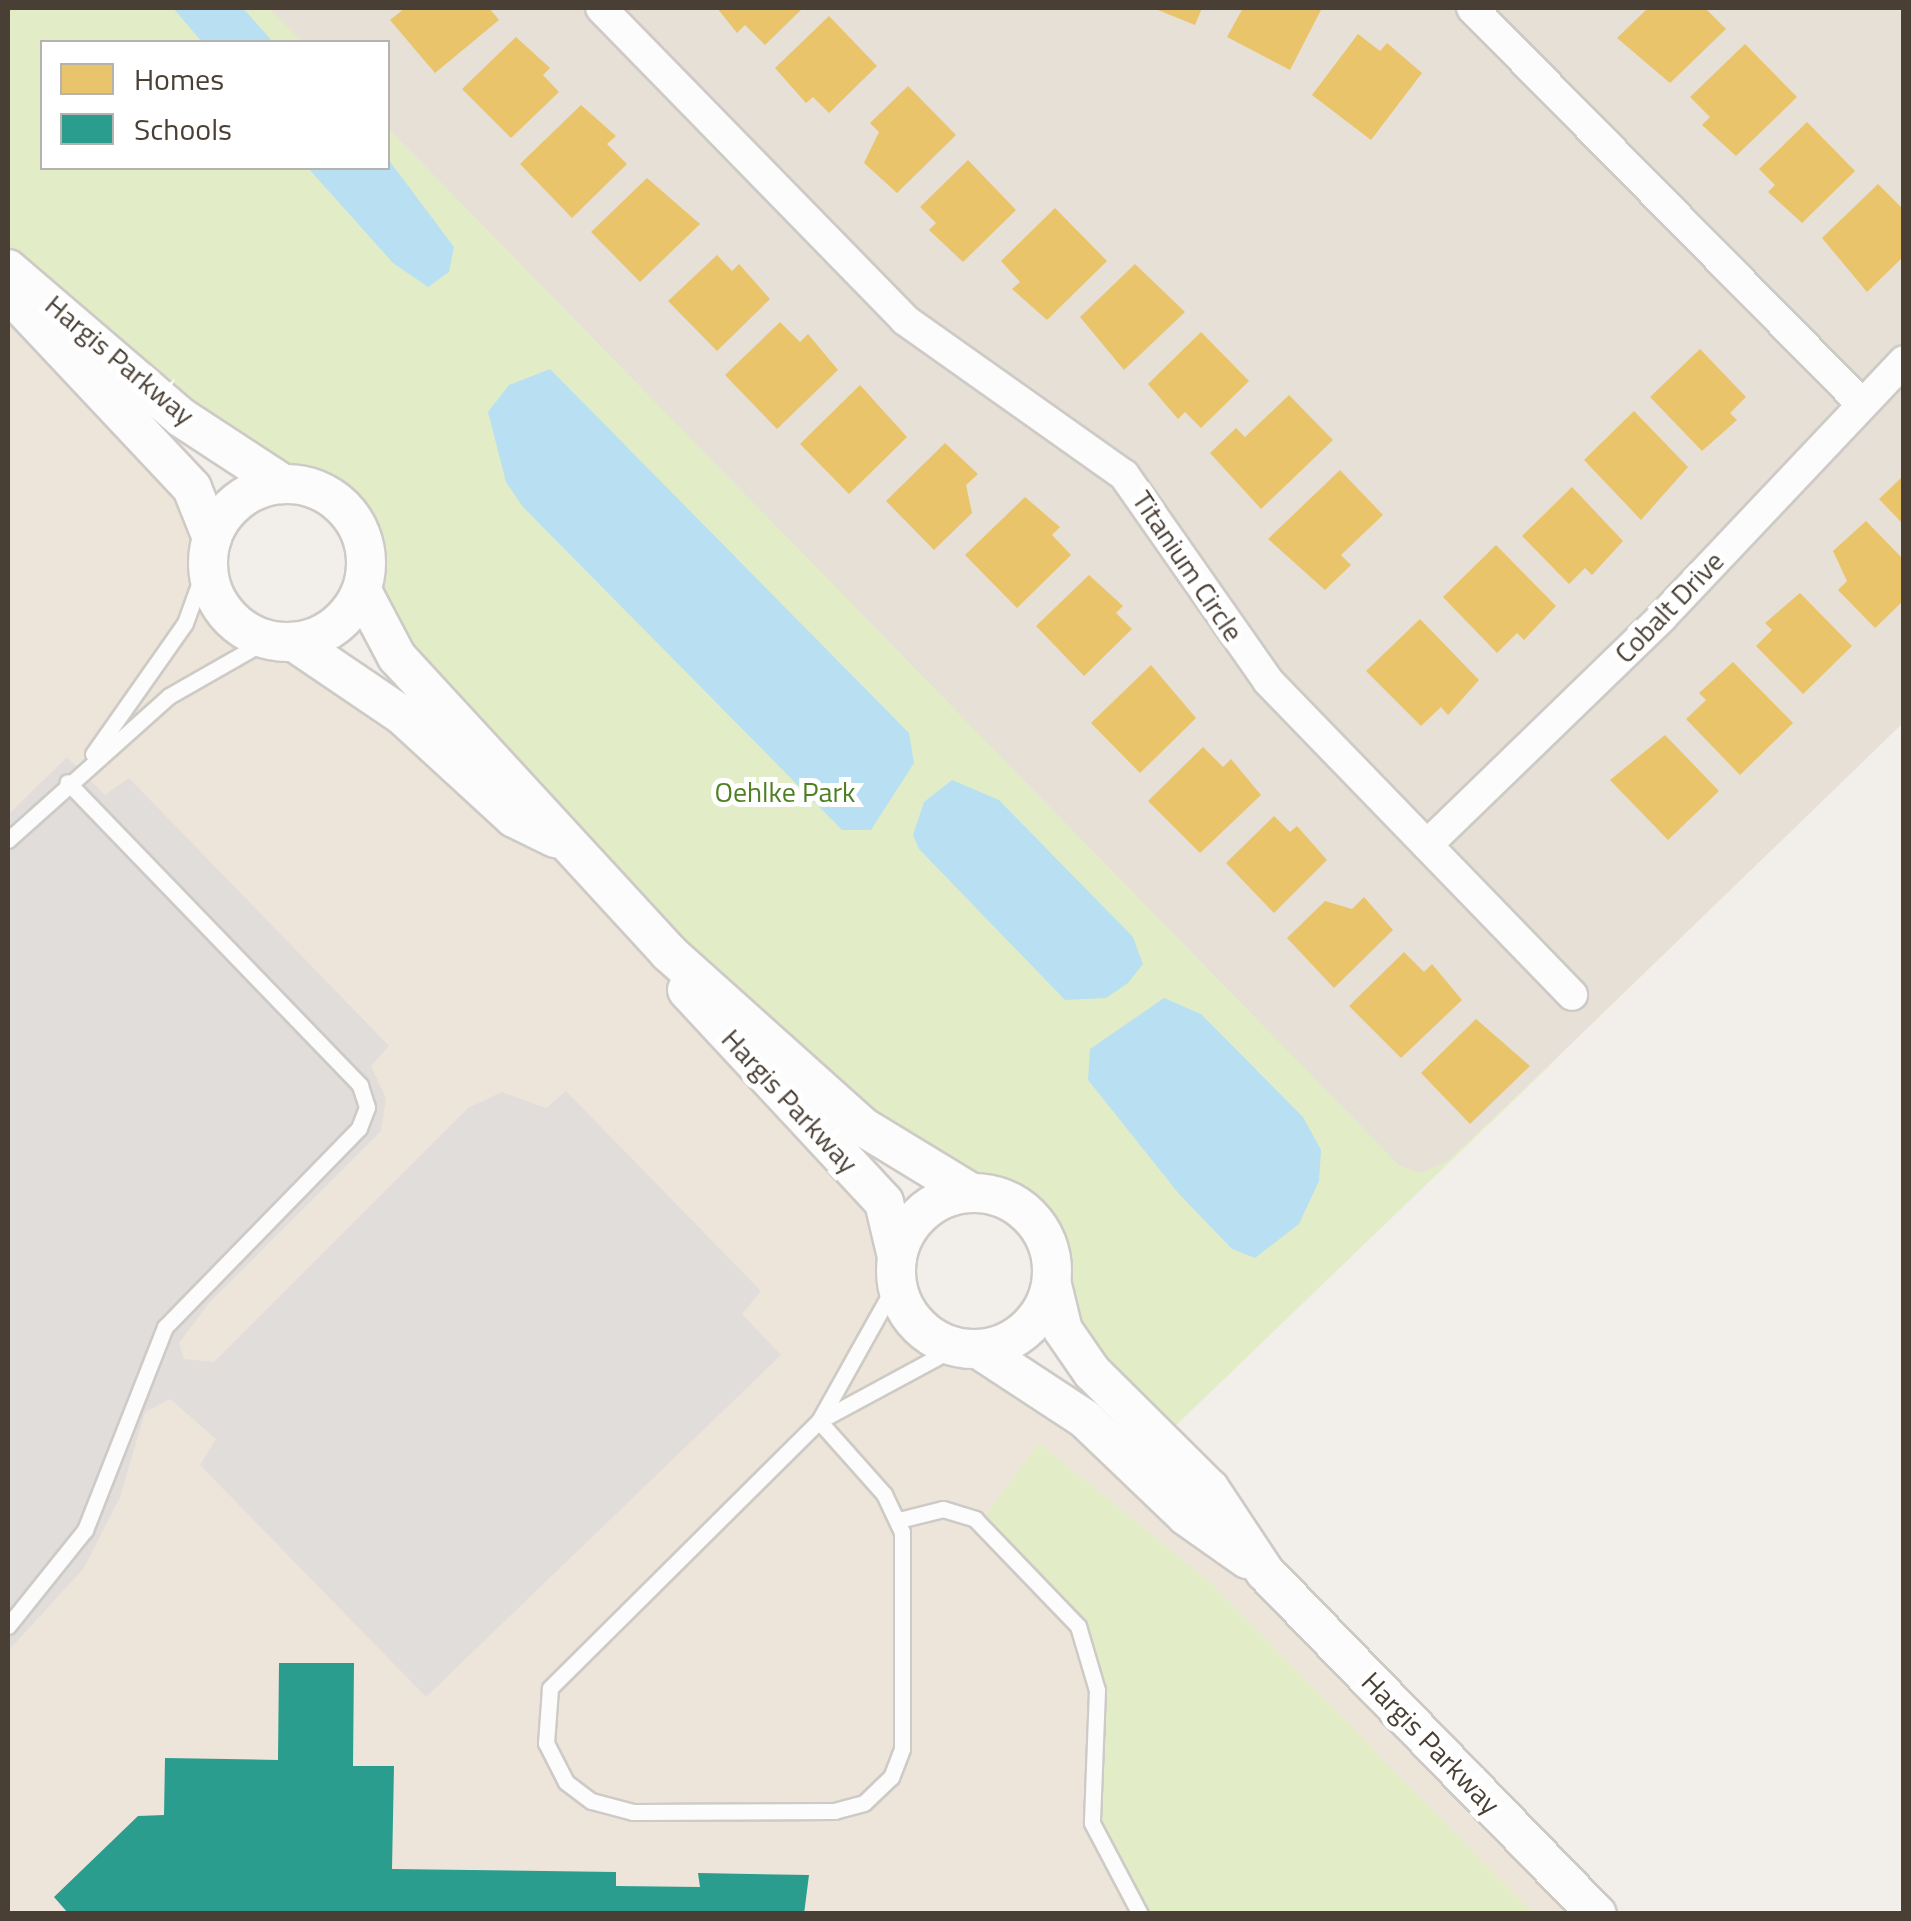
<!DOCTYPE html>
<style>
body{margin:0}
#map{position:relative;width:1911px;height:1921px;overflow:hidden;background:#f2eeea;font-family:"Titillium Web",sans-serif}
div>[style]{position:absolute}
.residential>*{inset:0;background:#e6e0d7}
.education>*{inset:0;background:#ede5d9}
.green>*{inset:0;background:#e2edc8}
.parking>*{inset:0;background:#e1ddda}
.water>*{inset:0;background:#b8e0f2}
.homes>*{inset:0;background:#e9c46a}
.schools>*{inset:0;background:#2a9d8f}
.roads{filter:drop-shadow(2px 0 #cecac6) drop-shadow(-2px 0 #cecac6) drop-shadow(0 2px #cecac6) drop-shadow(0 -2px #cecac6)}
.service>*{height:15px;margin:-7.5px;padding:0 7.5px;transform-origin:7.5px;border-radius:7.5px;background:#fdfcfc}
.minor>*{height:30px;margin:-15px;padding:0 15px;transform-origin:15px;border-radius:15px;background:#fdfcfc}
.tertiary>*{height:38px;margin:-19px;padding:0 19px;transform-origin:19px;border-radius:19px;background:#fdfcfc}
.tertiary>.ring{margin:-19px;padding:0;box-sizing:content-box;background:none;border:38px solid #fdfcfc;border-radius:50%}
span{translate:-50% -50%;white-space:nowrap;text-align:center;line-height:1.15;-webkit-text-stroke:10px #fff;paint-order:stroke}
.street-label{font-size:28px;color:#493f35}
.park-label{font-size:28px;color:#4e7f23}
.frame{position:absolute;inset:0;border:10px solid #493f35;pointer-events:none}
.legend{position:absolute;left:40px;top:40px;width:350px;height:130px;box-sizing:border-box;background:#fff;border:2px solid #b6b2ae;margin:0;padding:12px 18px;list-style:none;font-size:30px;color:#493f35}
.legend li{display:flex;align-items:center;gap:20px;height:50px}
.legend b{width:50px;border:2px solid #b6b2ae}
</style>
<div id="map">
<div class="residential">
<i style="clip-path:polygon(266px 8px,1903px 8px,1903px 723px,1418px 1192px,388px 131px,388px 42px,300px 42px)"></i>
</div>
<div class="education">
<i style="clip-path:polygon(8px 292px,192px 488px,225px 612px,282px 642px,558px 839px,845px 1157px,897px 1257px,896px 1283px,917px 1324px,1084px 1419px,1597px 1913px,8px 1913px)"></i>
</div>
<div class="green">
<i style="clip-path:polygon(8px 8px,269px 8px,303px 42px,42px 42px,42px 168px,388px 168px,388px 128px,1400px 1166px,1420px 1173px,1446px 1162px,1566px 1050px,1168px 1433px,1087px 1349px,1063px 1246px,1039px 1208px,880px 1123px,702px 963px,430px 675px,386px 608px,376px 540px,358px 506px,248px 448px,8px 248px)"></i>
<i style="clip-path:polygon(1039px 1443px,1209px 1581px,1533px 1913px,1140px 1913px,1097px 1838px,1089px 1646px,980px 1523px)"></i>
</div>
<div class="parking">
<i style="clip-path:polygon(67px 757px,105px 795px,129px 778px,389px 1046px,371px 1066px,386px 1098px,381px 1131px,209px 1303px,179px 1343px,184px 1359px,214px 1362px,468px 1108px,502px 1092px,546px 1108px,566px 1091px,761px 1291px,742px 1314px,781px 1355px,426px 1697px,200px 1465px,216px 1439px,170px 1399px,145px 1412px,120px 1497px,84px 1568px,8px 1651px,8px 815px)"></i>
</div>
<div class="water">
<i style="clip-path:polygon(173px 8px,243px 8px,273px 42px,202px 42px)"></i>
<i style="clip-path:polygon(388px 159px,454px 247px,449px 272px,428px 287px,393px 263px,308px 168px,388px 168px)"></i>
<i style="clip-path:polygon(550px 369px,909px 733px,914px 763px,871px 830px,842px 830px,523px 507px,506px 482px,488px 412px,509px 385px)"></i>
<i style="clip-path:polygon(952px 780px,999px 800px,1133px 937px,1143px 964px,1128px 983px,1106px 998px,1065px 1000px,919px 849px,913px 835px,924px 802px)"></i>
<i style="clip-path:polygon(1164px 998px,1201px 1014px,1303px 1117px,1321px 1150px,1319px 1181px,1299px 1224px,1255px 1258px,1232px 1249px,1179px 1194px,1088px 1080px,1090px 1049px)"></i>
</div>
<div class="homes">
<i style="clip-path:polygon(405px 8px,489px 8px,499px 20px,435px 73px,390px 20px)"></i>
<i style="clip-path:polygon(717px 8px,803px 8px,765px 45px,745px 25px,737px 33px)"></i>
<i style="clip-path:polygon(1153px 8px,1202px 8px,1195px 25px)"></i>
<i style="clip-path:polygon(1243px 8px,1322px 8px,1290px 70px,1227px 37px)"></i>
<i style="clip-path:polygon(1648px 8px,1705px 8px,1726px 29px,1670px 83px,1617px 38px)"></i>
<i style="clip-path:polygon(829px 16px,877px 66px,829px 113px,813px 97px,806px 103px,775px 68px)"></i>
<i style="clip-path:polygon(1358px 34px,1380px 51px,1387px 43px,1422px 73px,1371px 140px,1312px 95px)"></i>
<i style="clip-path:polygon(516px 37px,550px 68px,543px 75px,559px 92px,511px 138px,462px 89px)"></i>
<i style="clip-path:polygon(1745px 44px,1797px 97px,1736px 156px,1702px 125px,1710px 117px,1690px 97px)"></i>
<i style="clip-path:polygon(908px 86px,956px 135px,897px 193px,864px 163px,879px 132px,870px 123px)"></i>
<i style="clip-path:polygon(581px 105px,616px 136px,607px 144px,627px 164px,572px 218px,520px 164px)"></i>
<i style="clip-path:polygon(1807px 122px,1855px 171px,1802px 223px,1768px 192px,1775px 185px,1759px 169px)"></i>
<i style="clip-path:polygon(968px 160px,1016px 210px,963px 262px,929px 230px,936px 223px,920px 207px)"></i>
<i style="clip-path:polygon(647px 178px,700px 224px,640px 282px,591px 232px)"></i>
<i style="clip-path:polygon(1878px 184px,1904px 210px,1904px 256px,1867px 292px,1822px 238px)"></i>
<i style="clip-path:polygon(1055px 208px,1107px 261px,1047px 320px,1012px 289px,1020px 282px,1001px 261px)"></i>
<i style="clip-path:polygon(717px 255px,732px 271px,739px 264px,770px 299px,717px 351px,668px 301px)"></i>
<i style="clip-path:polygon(1135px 264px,1185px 312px,1124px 370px,1080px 317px)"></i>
<i style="clip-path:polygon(780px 322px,800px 342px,808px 334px,838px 370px,777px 429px,725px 375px)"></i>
<i style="clip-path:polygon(1201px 332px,1249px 381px,1201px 428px,1185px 412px,1178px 419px,1148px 384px)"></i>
<i style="clip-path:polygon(1700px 349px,1746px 397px,1730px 413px,1737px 420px,1702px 451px,1650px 397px)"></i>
<i style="clip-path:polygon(860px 385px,907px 437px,849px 494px,800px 444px)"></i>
<i style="clip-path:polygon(1289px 395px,1333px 440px,1261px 509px,1210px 453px,1236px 428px,1245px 437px)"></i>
<i style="clip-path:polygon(1634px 411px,1688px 467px,1641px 520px,1584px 460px)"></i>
<i style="clip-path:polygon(945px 443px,978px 474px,966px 485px,972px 513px,934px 550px,886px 501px)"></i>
<i style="clip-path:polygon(1340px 470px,1383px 515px,1341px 555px,1351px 565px,1325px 590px,1268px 539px)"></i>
<i style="clip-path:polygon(1901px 478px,1904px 481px,1904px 525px,1879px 499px)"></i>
<i style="clip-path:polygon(1572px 487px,1623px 541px,1592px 575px,1585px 568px,1569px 584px,1522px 536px)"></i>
<i style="clip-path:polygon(1025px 497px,1060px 527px,1052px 535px,1071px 555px,1017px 608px,965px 555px)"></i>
<i style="clip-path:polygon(1866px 521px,1904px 560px,1904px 600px,1875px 628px,1838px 590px,1847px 581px,1833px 551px)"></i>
<i style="clip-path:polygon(1496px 545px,1556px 606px,1524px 640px,1517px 633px,1497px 653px,1443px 597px)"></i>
<i style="clip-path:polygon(1089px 575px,1123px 606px,1116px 613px,1132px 629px,1084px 676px,1036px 626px)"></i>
<i style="clip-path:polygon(1800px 593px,1852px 646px,1803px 694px,1756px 646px,1772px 630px,1765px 623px)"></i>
<i style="clip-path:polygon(1420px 619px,1479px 680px,1448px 715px,1441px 707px,1421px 726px,1366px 671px)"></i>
<i style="clip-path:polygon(1733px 662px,1793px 723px,1740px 775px,1686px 719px,1706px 700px,1699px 693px)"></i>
<i style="clip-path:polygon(1151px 665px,1196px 718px,1140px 773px,1091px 723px)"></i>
<i style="clip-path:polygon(1665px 735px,1719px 791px,1668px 840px,1610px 780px)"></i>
<i style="clip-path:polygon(1203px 747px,1223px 767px,1231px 759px,1261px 795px,1200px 853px,1148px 801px)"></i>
<i style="clip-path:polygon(1274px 816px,1290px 832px,1297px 826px,1327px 860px,1274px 913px,1226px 863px)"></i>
<i style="clip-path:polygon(1364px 897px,1393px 930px,1334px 988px,1287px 938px,1325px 901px,1352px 909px)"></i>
<i style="clip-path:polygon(1404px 952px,1424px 972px,1432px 964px,1462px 1000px,1401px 1058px,1349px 1006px)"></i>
<i style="clip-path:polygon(1476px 1019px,1530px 1066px,1470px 1124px,1421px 1073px)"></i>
</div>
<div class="schools">
<i style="clip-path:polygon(279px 1663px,354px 1663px,353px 1766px,394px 1766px,392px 1869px,616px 1872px,616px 1886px,700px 1887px,698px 1873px,809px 1875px,804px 1914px,68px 1913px,54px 1897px,138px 1816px,164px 1815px,165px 1758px,278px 1760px)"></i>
</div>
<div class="roads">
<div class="service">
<i style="left:93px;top:754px;width:160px;rotate:-54.9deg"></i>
<i style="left:185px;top:623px;width:70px;rotate:-70deg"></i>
<i style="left:8px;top:840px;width:216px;rotate:-41.8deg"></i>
<i style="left:169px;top:696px;width:113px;rotate:-29.7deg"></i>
<i style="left:819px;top:1421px;width:98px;rotate:48.3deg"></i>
<i style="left:884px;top:1494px;width:42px;rotate:64.7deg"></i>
<i style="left:902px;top:1532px;width:217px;rotate:90deg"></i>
<i style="left:902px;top:1749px;width:30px;rotate:111deg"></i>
<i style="left:891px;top:1777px;width:37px;rotate:136deg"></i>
<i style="left:864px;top:1803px;width:30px;rotate:165deg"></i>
<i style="left:835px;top:1811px;width:202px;rotate:179.7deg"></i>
<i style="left:633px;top:1812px;width:43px;rotate:-165.3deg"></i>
<i style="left:591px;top:1801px;width:31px;rotate:-143deg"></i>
<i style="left:566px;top:1782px;width:44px;rotate:-117.1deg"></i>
<i style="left:546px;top:1743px;width:55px;rotate:-85.8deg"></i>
<i style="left:550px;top:1688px;width:379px;rotate:-44.8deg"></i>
<i style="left:819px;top:1421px;width:158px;rotate:-60.8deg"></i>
<i style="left:819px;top:1421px;width:156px;rotate:-28.4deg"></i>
<i style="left:899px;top:1520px;width:45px;rotate:-14deg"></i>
<i style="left:943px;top:1509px;width:34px;rotate:17deg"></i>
<i style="left:975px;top:1519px;width:149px;rotate:46.1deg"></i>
<i style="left:1078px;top:1626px;width:67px;rotate:73.5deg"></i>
<i style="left:1097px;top:1690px;width:133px;rotate:92.2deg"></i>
<i style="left:1092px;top:1823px;width:103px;rotate:62.2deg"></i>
<i style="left:8px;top:1626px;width:123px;rotate:-51.3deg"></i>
<i style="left:85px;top:1530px;width:218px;rotate:-68.5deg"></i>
<i style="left:165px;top:1327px;width:278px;rotate:-45.7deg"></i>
<i style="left:359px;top:1128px;width:22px;rotate:-69deg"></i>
<i style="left:367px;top:1107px;width:23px;rotate:-108deg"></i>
<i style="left:360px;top:1085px;width:421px;rotate:-134deg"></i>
</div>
<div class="minor">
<i style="left:601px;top:8px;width:436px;rotate:45.7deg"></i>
<i style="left:905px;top:320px;width:268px;rotate:35.3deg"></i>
<i style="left:1124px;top:475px;width:251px;rotate:55deg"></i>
<i style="left:1268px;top:681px;width:437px;rotate:45.9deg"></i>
<i style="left:1472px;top:8px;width:554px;rotate:45.44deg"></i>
<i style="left:1427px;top:845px;width:327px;rotate:-44.1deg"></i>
<i style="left:1662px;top:617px;width:352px;rotate:-46.6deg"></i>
</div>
<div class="tertiary">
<i style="left:8px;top:269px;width:229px;rotate:40.6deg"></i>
<i style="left:182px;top:418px;width:121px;rotate:33.2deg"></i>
<i style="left:8px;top:292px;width:269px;rotate:46.8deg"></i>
<i style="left:192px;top:488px;width:54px;rotate:68.2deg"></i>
<i class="ring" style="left:208px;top:484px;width:120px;height:120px"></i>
<i style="left:362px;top:591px;width:75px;rotate:62.1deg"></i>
<i style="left:397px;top:657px;width:401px;rotate:47.4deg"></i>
<i style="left:668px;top:952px;width:262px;rotate:41.9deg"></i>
<i style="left:863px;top:1127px;width:125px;rotate:31.3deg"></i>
<i style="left:294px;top:642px;width:130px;rotate:34.1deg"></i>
<i style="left:402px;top:715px;width:152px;rotate:42.6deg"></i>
<i style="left:514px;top:818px;width:46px;rotate:26deg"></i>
<i style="left:687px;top:990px;width:289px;rotate:47.1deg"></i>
<i style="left:884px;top:1202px;width:57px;rotate:76.7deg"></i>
<i class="ring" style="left:896px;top:1193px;width:118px;height:118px"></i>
<i style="left:1052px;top:1285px;width:46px;rotate:76.3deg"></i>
<i style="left:1063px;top:1330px;width:51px;rotate:55.4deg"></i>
<i style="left:1092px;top:1372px;width:166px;rotate:44.8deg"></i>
<i style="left:1210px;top:1489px;width:100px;rotate:56.5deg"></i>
<i style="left:1265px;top:1572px;width:477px;rotate:45.9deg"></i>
<i style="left:980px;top:1350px;width:126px;rotate:33.3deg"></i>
<i style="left:1085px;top:1419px;width:140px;rotate:43.8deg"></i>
<i style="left:1186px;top:1516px;width:75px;rotate:35.2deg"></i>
</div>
</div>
<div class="street-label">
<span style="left:120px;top:360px;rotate:40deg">Hargis Parkway</span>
<span style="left:1188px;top:566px;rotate:56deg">Titanium Circle</span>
<span style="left:1669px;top:607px;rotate:-46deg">Cobalt Drive</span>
<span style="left:790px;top:1101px;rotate:47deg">Hargis Parkway</span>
<span style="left:1431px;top:1743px;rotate:46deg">Hargis Parkway</span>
</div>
<div class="park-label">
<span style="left:785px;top:792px">Oehlke Park</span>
</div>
<div class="frame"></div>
<ul class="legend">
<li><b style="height:28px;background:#e9c46a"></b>Homes</li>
<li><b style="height:28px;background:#2a9d8f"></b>Schools</li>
</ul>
</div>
